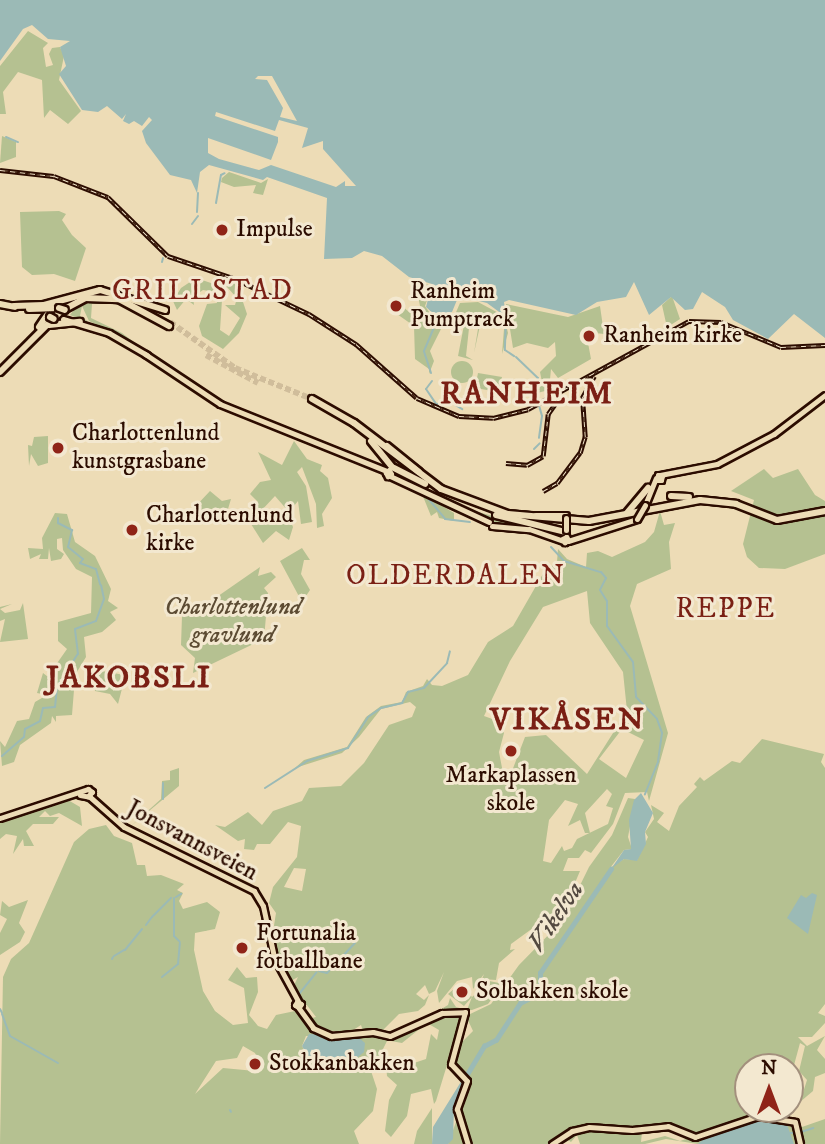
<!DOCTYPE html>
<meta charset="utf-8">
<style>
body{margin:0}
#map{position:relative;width:825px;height:1144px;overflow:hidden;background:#eddcb6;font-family:"IM FELL DW Pica",serif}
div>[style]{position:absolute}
.green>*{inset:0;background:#b5c191}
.round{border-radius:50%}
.water>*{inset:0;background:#9bbab6}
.pier>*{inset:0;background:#eddcb6}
.stream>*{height:2px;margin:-1px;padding:0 1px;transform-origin:1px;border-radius:1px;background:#9bbab6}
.river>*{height:4.5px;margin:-2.25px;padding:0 2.25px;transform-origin:2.25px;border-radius:2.25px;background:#9bbab6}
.highway-tunnel>*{height:6px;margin-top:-3px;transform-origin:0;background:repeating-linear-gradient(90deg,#d0bd9b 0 6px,transparent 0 9px)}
.roads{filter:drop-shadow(2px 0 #2c0c00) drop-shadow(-2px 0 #2c0c00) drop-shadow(0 2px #2c0c00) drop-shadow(0 -2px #2c0c00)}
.major>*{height:5px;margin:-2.5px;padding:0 2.5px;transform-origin:2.5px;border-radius:2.5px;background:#eddcb6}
.highway>*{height:6px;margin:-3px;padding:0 3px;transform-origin:3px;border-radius:3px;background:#eddcb6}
.rail>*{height:4.5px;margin-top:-2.25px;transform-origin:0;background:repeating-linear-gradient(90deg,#f3e8d0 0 5px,#2c0c00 0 10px);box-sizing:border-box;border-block:2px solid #2c0c00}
.bridges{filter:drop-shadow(2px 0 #2c0c00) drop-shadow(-2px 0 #2c0c00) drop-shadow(0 2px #2c0c00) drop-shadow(0 -2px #2c0c00)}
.major-bridge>*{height:5px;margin:-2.5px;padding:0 2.5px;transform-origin:2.5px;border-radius:2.5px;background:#eddcb6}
.highway-bridge>*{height:6px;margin:-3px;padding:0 3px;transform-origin:3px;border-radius:3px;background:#eddcb6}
.dots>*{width:19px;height:19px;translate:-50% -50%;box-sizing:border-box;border:4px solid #f3e8d0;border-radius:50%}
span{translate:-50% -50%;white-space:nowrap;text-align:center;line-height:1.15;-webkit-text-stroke:6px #f3e8d0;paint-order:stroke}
.poi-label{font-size:24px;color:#2c0c00}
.left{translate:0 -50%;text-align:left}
.park-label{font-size:24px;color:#5c4b33;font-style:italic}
.street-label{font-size:24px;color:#2c0c00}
.water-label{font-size:26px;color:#534940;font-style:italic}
.quarter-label{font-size:28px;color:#7a1f14;letter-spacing:2px}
.district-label{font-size:32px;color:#7a1f14;font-weight:700;letter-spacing:2px}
.north{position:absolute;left:734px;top:1053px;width:70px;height:70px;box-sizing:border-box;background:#f3e8d0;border:2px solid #a3907d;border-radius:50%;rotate:0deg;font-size:19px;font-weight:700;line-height:28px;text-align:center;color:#2c0c00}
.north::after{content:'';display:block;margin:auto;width:24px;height:32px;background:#8f2418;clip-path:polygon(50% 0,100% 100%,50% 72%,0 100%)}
</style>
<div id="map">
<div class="green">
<i style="clip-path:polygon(28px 31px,48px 43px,43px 48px,46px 67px,53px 65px,49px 54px,52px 48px,60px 47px,64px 56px,59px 80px,81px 111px,68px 124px,50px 110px,44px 118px,42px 80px,18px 72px,3px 92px,6px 114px,0 114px,0 66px)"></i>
<i style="clip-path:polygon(2px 136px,16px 142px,16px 157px,0 163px)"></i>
<i style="clip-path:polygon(229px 172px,261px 183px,268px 179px,263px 195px,253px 193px,256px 185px,234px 187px,221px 182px,220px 186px,222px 178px)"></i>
<i style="clip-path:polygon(59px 211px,66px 214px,62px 220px,72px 235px,86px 248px,75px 281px,54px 274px,32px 275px,22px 267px,20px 212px)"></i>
<i style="clip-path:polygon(216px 275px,236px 281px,247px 314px,239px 333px,223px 349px,202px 336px,199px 326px,207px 304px,217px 303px,215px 292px,203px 290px,193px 297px,194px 305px,186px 299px,177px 310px,173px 301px,181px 288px,196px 278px,214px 284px,222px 300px,220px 330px,229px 336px,240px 318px,225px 305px,235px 305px,237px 298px)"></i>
<i style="clip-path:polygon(415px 281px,432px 286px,425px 306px,436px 322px,454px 317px,460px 303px,478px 302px,504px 316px,508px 333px,502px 354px,504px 329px,481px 321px,474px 353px,478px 329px,474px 328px,479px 322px,470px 319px,466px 356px,473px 360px,458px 356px,464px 325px,442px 327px,430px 351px,434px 361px,429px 374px,429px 369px,415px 359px,414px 326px,387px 307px,394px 299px,409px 312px,420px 306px)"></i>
<i style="clip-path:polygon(672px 296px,680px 319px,663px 330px,666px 323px,662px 305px)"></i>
<i style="clip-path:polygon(98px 301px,113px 302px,92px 304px,91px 318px,122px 333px,135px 343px,89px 321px,82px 306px,80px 316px,92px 324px,70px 315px,77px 306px)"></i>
<i style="clip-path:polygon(506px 304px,568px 317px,600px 306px,604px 334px,586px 332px,591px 359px,558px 378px,551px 369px,549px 390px,537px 393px,542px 382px,540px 372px,556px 356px,555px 342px,548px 348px,527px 343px,513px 348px)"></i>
<i class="round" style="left:451px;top:361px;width:22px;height:22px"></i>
<i style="clip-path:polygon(478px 373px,502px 377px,499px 392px,475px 388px)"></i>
<i style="clip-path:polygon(48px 436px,48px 463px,38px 466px,31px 454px,29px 466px,28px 445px,32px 446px,34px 437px)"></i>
<i style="clip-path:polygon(294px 441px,307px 459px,322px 465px,320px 471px,328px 478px,332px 498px,322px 514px,324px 526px,317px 528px,316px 504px,302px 467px,297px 472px,306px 486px,312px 522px,301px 524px,298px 501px,289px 512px,275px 496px,260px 512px,271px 524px,287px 512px,293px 527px,289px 540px,276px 531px,263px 543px,246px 516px,258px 502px,250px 494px,260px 482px,271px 480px,258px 452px,282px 465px)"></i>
<i style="clip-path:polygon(764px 469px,773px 478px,798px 469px,815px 495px,825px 501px,825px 554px,785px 569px,759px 568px,747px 557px,743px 544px,754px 500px,731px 491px)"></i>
<i style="clip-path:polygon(403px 477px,475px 511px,563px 536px,497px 525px,401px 481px)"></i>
<i style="clip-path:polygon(210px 491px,222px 501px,231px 499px,228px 509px,217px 513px,193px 509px)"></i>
<i style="clip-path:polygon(422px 494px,454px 513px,454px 521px,439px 518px,437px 512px,431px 516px)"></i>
<i style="clip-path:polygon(evenodd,660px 511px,664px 525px,675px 523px,669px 542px,671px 569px,637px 584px,630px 606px,668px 733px,649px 801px,647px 792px,625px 793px,613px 824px,591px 853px,585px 850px,579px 858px,568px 858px,563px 871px,580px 871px,566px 904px,511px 944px,510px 950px,515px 949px,499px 963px,496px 980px,482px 979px,484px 974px,473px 989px,472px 977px,457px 981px,439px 1003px,437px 991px,444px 972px,435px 991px,429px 994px,425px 985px,416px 994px,424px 1000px,429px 995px,425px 1005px,418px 1011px,399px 1014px,382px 1031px,363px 1031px,361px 1025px,350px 1032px,318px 1030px,308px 1019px,316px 1017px,293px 987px,298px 977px,289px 982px,275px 959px,272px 938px,276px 913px,269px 903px,273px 887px,297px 857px,301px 826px,288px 822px,270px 844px,257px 844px,254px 850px,244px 849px,245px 839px,238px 841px,215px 825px,225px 827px,248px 812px,262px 825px,273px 811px,302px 801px,309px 788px,341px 786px,364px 763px,389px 725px,412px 717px,416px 707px,410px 702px,381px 709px,359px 737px,342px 753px,295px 768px,304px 760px,347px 747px,366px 717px,381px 706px,402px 702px,406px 692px,423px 686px,427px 679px,432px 685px,442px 686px,468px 675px,488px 642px,513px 626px,544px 572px,557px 562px,558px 549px,567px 559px,586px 567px,587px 553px,598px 551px,612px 557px,645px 542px,654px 532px,660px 511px,587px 591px,590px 623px,623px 672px,627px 711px,587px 774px,546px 735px,525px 737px,512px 771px,503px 773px,499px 752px,504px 733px,498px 721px,484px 716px,510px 661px,543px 607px,587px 591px,660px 511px,622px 729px,644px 740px,626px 778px,599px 759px,622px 729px,660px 511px,607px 789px,612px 794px,606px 806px,613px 808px,608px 824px,577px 839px,572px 848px,564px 851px,562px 846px,551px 863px,543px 861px,549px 820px,565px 800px,578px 804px,568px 826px,580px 820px,585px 833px,590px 833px,585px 813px,607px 789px,660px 511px,294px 868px,306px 869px,302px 891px,284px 887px,294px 868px)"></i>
<i style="clip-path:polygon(55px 513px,67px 514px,75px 542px,95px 556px,111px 589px,108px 601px,118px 608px,110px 612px,116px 620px,102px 632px,84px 637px,86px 657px,69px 685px,74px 690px,72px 715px,56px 716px,56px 722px,52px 716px,51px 723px,20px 745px,14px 762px,2px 766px,0 741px,5px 747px,17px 721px,29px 719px,35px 702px,47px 695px,37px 693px,43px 673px,52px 680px,53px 669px,67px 649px,58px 641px,58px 622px,91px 613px,92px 577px,76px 569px,63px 550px,62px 538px,57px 539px,57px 549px,64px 554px,61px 559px,51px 561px,49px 548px,48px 559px,39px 559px,41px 554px,30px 559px,28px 548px,43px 549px,42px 538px)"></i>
<i style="clip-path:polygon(302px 548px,310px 560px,304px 560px,301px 574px,310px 590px,302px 602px,280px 561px)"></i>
<i style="clip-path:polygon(260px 567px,258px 576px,271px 572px,276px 577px,264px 588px,268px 593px,264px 639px,193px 673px,195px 658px,181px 645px,182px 616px,198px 610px)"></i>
<i style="clip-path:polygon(23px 603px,28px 639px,0 642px,5px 619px,0 621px,0 607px,12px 604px,0 609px,5px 613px,20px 610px)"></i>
<i style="clip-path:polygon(102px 671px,130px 676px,125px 677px,118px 704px,110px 694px,95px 691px,95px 676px)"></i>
<i style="clip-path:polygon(evenodd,762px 739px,824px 754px,821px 762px,825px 768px,825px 1004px,818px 1013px,825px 1016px,825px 1023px,812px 1037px,798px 1037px,807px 1046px,825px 1036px,817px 1050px,825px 1059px,825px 1073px,815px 1077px,813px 1091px,800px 1102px,807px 1080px,799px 1071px,805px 1046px,800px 1043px,790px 1080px,790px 1067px,748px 1067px,748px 1109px,787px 1114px,802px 1127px,825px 1119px,825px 1144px,794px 1144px,782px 1123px,774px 1120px,698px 1144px,666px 1139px,645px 1144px,580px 1144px,577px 1135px,571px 1142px,565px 1138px,554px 1144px,448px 1144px,456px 1122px,454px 1107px,469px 1076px,453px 1061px,458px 1046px,473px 1031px,466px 1016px,491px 1004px,519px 965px,563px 920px,589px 867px,612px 835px,628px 798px,635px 799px,628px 837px,632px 849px,624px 850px,610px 868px,624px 859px,637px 860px,648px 837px,645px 832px,654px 819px,651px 805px,664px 813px,657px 822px,669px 831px,679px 806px,697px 787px,694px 784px,700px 777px,704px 781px,732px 761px,740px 763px,762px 739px,664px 1128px,689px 1138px,680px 1141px,665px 1136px,641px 1142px,642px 1132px,664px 1128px)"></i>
<i style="clip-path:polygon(179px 768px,179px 786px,131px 826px,161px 799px,162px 781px,170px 780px,170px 771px)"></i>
<i style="clip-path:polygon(78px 797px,89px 798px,102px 812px,82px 799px,68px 800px,80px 807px,82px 826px,59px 813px,50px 816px,45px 811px,39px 817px,59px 817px,53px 824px,33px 824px,26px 831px,34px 846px,24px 846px,23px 839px,13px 854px,17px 836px,6px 834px,0 839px,0 821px)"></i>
<i style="clip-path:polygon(evenodd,106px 825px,114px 836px,132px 843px,137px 865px,145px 865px,147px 876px,161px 875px,184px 884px,177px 890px,183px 893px,179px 901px,183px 909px,207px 902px,220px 912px,215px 929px,195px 933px,194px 950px,203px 991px,215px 1011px,233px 1025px,248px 1023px,244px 988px,228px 980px,237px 967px,246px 978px,257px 977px,258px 992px,249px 1015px,258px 1026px,267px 1029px,276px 1015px,295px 1011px,310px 1030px,325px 1036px,372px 1034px,388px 1039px,381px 1053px,383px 1066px,376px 1060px,371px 1071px,377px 1089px,373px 1111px,354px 1131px,359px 1144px,0 1144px,3px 977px,11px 959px,29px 943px,74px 842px,89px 829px,106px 825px,306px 1036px,358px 1037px,352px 1063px,347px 1066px,307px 1055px,302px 1046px,306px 1036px,106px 825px,243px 1046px,255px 1053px,260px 1065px,255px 1071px,223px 1068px,195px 1094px,216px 1061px,237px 1058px,243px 1046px)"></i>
<i style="clip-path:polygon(28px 900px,19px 923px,25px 932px,20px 942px,0 955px,0 933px,7px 919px,0 915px,2px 901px,9px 907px)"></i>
<i style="clip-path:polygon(484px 980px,499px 983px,499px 990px,502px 986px,488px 1004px,472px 1010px,438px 1011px,448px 1005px,450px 998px,456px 1007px,467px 1010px,472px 997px,464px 1006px,448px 994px,460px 984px,472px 997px,484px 987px,478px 983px,487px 984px)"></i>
<i style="clip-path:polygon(450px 1012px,462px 1016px,436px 1101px,434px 1104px,431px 1089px,411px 1094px,407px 1116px,391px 1137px,385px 1131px,389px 1100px,397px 1085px,387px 1076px,386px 1065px,402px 1067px,426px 1059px,431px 1034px,437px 1040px,439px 1030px,427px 1023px,402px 1043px,391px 1041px,426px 1022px)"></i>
<i style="clip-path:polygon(432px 1108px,432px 1144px,414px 1144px,417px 1131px)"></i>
</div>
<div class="water">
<i style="clip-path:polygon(evenodd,0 0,825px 0,825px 338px,794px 314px,768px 339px,733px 320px,725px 307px,702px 292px,693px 309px,685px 310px,671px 297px,649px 315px,634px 282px,626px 297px,597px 302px,576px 315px,509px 300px,504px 302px,506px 317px,487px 303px,471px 299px,457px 300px,452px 312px,438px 318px,426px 307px,432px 284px,409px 277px,382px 256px,364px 251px,352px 258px,324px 259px,327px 198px,267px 177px,263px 180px,209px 165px,200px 172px,197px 193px,191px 180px,170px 175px,146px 143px,142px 131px,152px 120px,149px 117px,142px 126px,134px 121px,129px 124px,123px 121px,126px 114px,122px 119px,107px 106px,98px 112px,82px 110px,59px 74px,66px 66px,60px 47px,70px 41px,48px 39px,32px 25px,23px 29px,0 61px,0 0,216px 112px,275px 131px,279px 120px,308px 128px,302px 148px,323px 141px,323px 149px,356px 186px,345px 186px,345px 181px,336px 187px,271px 165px,259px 170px,219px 159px,208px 153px,208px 138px,271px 160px,278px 142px,278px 137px,215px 116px,216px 112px)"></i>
<i style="clip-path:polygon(641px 793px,653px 813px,645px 832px,646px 844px,637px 861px,624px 859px,611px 869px,624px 850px,631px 849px,629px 820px,634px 800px)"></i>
<i style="clip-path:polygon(812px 893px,817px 895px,808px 934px,787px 918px,801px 895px,806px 898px)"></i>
<i style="clip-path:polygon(309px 1034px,358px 1037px,365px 1043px,364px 1052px,347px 1066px,336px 1064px,316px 1070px,302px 1046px)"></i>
<i style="clip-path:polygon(462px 1080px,463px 1091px,454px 1107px,453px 1139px,448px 1144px,432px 1144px,433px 1127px)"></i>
<i style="clip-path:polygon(750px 1118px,786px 1122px,794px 1144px,698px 1144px,708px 1135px)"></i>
</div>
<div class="pier">
<i style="clip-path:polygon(258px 76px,272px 76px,297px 121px,280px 117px,283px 108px,267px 80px,255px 79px)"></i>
</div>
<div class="stream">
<i style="left:6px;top:137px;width:13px;rotate:23deg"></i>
<i style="left:216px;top:203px;width:28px;rotate:-80deg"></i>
<i style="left:221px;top:175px;width:4px;rotate:-27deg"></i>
<i style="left:197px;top:212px;width:19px;rotate:-87deg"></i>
<i style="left:192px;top:224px;width:10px;rotate:-53deg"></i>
<i style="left:162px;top:262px;width:4px;rotate:-76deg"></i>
<i style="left:506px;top:317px;width:33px;rotate:92deg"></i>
<i style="left:505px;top:350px;width:11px;rotate:34deg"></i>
<i style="left:516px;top:357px;width:30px;rotate:44deg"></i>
<i style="left:538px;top:378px;width:11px;rotate:112deg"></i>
<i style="left:534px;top:388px;width:29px;rotate:74deg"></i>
<i style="left:542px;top:416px;width:22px;rotate:98deg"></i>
<i style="left:431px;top:373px;width:23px;rotate:-108deg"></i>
<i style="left:424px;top:351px;width:36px;rotate:-67deg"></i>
<i style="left:432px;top:381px;width:10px;rotate:127deg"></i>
<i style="left:426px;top:389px;width:18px;rotate:56deg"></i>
<i style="left:436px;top:404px;width:16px;rotate:-4deg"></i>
<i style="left:452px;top:403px;width:12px;rotate:31deg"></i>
<i style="left:534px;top:449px;width:8px;rotate:-45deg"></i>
<i style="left:426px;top:496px;width:30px;rotate:50deg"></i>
<i style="left:445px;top:519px;width:25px;rotate:7deg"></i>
<i style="left:58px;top:518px;width:5px;rotate:90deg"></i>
<i style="left:58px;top:523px;width:16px;rotate:27deg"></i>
<i style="left:72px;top:530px;width:17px;rotate:103deg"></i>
<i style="left:68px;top:547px;width:19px;rotate:39deg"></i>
<i style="left:83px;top:559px;width:5px;rotate:127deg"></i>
<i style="left:80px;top:563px;width:17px;rotate:21deg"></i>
<i style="left:96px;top:569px;width:16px;rotate:75deg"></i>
<i style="left:551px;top:547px;width:19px;rotate:47deg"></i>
<i style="left:564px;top:561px;width:39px;rotate:17deg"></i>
<i style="left:601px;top:572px;width:8px;rotate:50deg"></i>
<i style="left:606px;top:578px;width:13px;rotate:117deg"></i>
<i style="left:600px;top:590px;width:13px;rotate:58deg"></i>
<i style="left:607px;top:601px;width:25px;rotate:90deg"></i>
<i style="left:607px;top:626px;width:44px;rotate:54.2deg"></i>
<i style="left:633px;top:662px;width:35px;rotate:85deg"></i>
<i style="left:636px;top:697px;width:30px;rotate:46deg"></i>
<i style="left:657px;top:719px;width:15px;rotate:70deg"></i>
<i style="left:662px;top:733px;width:29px;rotate:98deg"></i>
<i style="left:658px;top:762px;width:35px;rotate:112deg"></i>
<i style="left:2px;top:756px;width:29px;rotate:-41deg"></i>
<i style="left:24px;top:737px;width:8px;rotate:-83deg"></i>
<i style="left:25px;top:729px;width:17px;rotate:-28deg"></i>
<i style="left:40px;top:721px;width:13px;rotate:-77deg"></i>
<i style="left:43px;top:708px;width:12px;rotate:-5deg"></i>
<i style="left:55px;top:707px;width:20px;rotate:-84deg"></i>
<i style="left:57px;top:687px;width:39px;rotate:-58deg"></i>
<i style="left:78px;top:654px;width:25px;rotate:-97deg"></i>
<i style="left:75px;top:629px;width:22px;rotate:-21deg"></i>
<i style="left:96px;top:621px;width:23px;rotate:-70deg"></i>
<i style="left:104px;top:599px;width:14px;rotate:-102deg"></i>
<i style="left:163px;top:783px;width:16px;rotate:90deg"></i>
<i style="left:265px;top:788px;width:50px;rotate:-32.7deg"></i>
<i style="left:307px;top:761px;width:43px;rotate:-17.6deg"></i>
<i style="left:348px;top:748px;width:37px;rotate:-57deg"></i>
<i style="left:368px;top:717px;width:16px;rotate:-35deg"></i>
<i style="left:381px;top:708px;width:22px;rotate:-13deg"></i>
<i style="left:402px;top:703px;width:13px;rotate:-61deg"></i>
<i style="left:408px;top:692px;width:16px;rotate:-14deg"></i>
<i style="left:424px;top:688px;width:34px;rotate:-47deg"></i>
<i style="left:447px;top:663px;width:12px;rotate:-76deg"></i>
<i style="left:176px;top:897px;width:6px;rotate:-31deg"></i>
<i style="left:174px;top:898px;width:38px;rotate:90deg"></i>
<i style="left:174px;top:936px;width:8px;rotate:45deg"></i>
<i style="left:152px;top:917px;width:27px;rotate:-45deg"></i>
<i style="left:146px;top:925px;width:9px;rotate:-54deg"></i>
<i style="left:125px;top:950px;width:27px;rotate:-51deg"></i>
<i style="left:114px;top:956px;width:12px;rotate:-31deg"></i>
<i style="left:112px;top:959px;width:2px;rotate:-63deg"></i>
<i style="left:319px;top:971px;width:8px;rotate:14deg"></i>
<i style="left:327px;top:973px;width:41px;rotate:-47deg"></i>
<i style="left:162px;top:977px;width:21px;rotate:-39deg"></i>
<i style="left:178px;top:964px;width:21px;rotate:-85deg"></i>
<i style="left:304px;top:1008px;width:15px;rotate:-110deg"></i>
<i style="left:299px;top:994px;width:28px;rotate:-51deg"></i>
<i style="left:0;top:1009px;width:4px;rotate:63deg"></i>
<i style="left:2px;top:1014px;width:23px;rotate:70deg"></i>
<i style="left:10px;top:1036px;width:55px;rotate:29.4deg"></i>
<i style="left:230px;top:1110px;width:2px;rotate:63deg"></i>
<i style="left:801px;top:1132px;width:13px;rotate:-18deg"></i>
<i style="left:787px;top:1133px;width:7px"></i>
</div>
<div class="river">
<i style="left:463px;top:1081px;width:41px;rotate:-59deg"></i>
<i style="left:484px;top:1046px;width:13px;rotate:-27deg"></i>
<i style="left:496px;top:1040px;width:44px;rotate:-57deg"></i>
<i style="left:520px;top:1003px;width:22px;rotate:-27deg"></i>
<i style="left:540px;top:993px;width:20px;rotate:-90deg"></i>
<i style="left:540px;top:973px;width:126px;rotate:-55.7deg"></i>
</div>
<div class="highway-tunnel">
<i style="left:170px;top:322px;width:80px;rotate:35.3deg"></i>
<i style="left:235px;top:368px;width:83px;rotate:21.9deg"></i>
<i style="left:206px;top:355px;width:59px;rotate:28.3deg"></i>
</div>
<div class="roads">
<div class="major">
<i style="left:63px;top:319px;width:48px;rotate:16.9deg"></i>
<i style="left:109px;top:333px;width:44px;rotate:30.1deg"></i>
<i style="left:145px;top:354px;width:90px;rotate:33.7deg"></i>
<i style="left:220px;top:404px;width:180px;rotate:21.9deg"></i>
<i style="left:389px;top:470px;width:4px;rotate:63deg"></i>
<i style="left:391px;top:474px;width:4px;rotate:146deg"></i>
<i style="left:388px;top:476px;width:4px;rotate:-124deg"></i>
<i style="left:386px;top:473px;width:4px;rotate:-45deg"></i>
<i style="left:658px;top:475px;width:4px;rotate:14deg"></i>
<i style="left:662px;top:476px;width:4px;rotate:104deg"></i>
<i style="left:661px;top:480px;width:4px;rotate:180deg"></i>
<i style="left:657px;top:480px;width:5px;rotate:-79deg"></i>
<i style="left:660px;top:475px;width:58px;rotate:-10.9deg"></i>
<i style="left:717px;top:464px;width:64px;rotate:-27.8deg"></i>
<i style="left:774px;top:434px;width:64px;rotate:-37.4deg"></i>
<i style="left:390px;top:476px;width:109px;rotate:24.9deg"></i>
<i style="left:645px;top:505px;width:29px;rotate:-68deg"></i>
<i style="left:492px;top:526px;width:37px;rotate:5deg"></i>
<i style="left:529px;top:529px;width:37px;rotate:19deg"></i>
<i style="left:566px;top:537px;width:4px;rotate:56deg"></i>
<i style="left:568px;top:540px;width:4px;rotate:146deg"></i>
<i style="left:565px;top:542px;width:4px;rotate:-124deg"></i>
<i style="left:563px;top:539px;width:4px;rotate:-34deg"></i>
<i style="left:568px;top:541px;width:72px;rotate:-17.7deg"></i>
<i style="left:80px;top:795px;width:10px;rotate:11deg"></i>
<i style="left:90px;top:797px;width:45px;rotate:41.4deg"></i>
<i style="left:124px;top:827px;width:145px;rotate:26.2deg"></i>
<i style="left:254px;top:891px;width:17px;rotate:59deg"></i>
<i style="left:263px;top:906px;width:52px;rotate:77.8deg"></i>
<i style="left:274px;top:957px;width:50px;rotate:61.4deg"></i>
<i style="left:0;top:818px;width:93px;rotate:-18.2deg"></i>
<i style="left:88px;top:789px;width:5px;rotate:37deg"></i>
<i style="left:92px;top:792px;width:6px;rotate:135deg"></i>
<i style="left:297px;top:1002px;width:4px;rotate:27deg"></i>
<i style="left:301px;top:1004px;width:4px;rotate:124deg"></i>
<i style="left:299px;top:1007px;width:4px;rotate:-153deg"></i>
<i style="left:295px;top:1005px;width:4px;rotate:-56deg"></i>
<i style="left:298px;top:1007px;width:26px;rotate:54deg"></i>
<i style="left:313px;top:1028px;width:20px;rotate:24deg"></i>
<i style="left:331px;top:1036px;width:42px;rotate:-5.4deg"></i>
<i style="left:373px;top:1032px;width:17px;rotate:13deg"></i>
<i style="left:390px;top:1036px;width:57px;rotate:-23.9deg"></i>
<i style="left:442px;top:1013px;width:23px;rotate:-2deg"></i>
<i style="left:465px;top:1012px;width:54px;rotate:105.1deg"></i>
<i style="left:451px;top:1064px;width:23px;rotate:47deg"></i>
<i style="left:467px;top:1081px;width:30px;rotate:110deg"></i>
<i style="left:457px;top:1109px;width:37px;rotate:73deg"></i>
<i style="left:552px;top:1144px;width:24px;rotate:-33deg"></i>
<i style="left:572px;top:1131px;width:17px;rotate:-13deg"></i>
<i style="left:589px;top:1127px;width:43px;rotate:4deg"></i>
<i style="left:632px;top:1130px;width:36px;rotate:-6deg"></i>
<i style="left:668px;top:1126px;width:29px;rotate:22deg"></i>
<i style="left:695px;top:1137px;width:66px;rotate:-18.4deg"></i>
<i style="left:758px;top:1116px;width:37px;rotate:9deg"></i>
<i style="left:795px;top:1122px;width:23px;rotate:77deg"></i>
</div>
<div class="highway">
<i style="left:0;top:304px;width:15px;rotate:11deg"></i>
<i style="left:14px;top:306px;width:30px;rotate:-2deg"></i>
<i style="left:44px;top:305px;width:58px;rotate:-15deg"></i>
<i style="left:100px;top:290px;width:68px;rotate:17.1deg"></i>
<i style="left:29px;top:309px;width:30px;rotate:-2deg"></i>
<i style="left:49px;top:325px;width:31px;rotate:-6deg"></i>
<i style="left:39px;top:327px;width:14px;rotate:-56deg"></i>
<i style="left:0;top:372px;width:86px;rotate:-45deg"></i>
<i style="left:61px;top:311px;width:27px;rotate:-28deg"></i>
<i style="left:85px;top:298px;width:34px;rotate:2deg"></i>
<i style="left:119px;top:299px;width:57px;rotate:28.4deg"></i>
<i style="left:312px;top:399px;width:48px;rotate:29.7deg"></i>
<i style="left:354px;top:423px;width:109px;rotate:37.2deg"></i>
<i style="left:441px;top:489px;width:72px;rotate:20.5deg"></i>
<i style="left:508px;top:514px;width:81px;rotate:4.9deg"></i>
<i style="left:589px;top:521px;width:113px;rotate:-10.7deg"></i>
<i style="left:700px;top:500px;width:36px;rotate:6deg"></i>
<i style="left:736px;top:504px;width:44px;rotate:21.3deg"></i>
<i style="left:777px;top:520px;width:49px;rotate:-10.6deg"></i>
<i style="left:371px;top:441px;width:33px;rotate:51deg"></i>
<i style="left:387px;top:446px;width:41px;rotate:39.1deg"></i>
<i style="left:394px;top:468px;width:35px;rotate:27deg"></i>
<i style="left:671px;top:496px;width:18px;rotate:3deg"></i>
<i style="left:627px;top:513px;width:33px;rotate:-50deg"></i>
<i style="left:496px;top:515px;width:72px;rotate:13.7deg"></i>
<i style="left:536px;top:516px;width:30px"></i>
</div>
</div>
<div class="rail">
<i style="left:0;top:170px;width:54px;rotate:6.3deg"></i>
<i style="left:54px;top:176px;width:58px;rotate:21.3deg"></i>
<i style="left:108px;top:197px;width:84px;rotate:44.5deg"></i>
<i style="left:168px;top:256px;width:72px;rotate:18.7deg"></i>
<i style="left:236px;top:279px;width:81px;rotate:25.6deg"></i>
<i style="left:309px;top:314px;width:56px;rotate:32.6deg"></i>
<i style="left:356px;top:344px;width:81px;rotate:41.5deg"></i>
<i style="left:417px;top:398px;width:46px;rotate:23.2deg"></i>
<i style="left:459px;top:416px;width:34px;rotate:3deg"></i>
<i style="left:493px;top:418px;width:36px;rotate:-14deg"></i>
<i style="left:528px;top:409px;width:183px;rotate:-28.7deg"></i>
<i style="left:689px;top:321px;width:32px;rotate:2deg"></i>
<i style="left:721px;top:322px;width:65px;rotate:22.6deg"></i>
<i style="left:781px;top:347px;width:44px;rotate:-2.6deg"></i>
<i style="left:506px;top:463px;width:21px;rotate:5deg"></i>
<i style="left:527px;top:465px;width:18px;rotate:-29deg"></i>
<i style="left:543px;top:456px;width:42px;rotate:-83.2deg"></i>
<i style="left:548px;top:414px;width:24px;rotate:-55deg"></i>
<i style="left:543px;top:491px;width:16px;rotate:-30deg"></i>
<i style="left:557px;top:483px;width:38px;rotate:-53deg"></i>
<i style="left:580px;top:453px;width:17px;rotate:-73deg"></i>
<i style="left:585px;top:437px;width:39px;rotate:-94deg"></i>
<i style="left:582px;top:398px;width:25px;rotate:-61deg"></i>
</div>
<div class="bridges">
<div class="major-bridge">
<i style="left:566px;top:518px;width:12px;rotate:90deg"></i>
<i style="left:637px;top:519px;width:16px;rotate:-60deg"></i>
</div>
<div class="highway-bridge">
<i style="left:59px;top:308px;width:6px;rotate:18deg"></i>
<i style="left:50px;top:317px;width:4px;rotate:27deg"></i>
</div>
</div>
<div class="dots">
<i style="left:222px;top:230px;background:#8f2418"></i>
<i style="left:396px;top:306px;background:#8f2418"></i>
<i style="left:589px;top:336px;background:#8f2418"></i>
<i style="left:58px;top:448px;background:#8f2418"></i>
<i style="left:132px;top:530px;background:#8f2418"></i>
<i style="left:511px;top:751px;background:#8f2418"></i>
<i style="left:242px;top:948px;background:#8f2418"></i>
<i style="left:462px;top:992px;background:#8f2418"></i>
<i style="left:255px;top:1064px;background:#8f2418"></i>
</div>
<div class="poi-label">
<span class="left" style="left:236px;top:230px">Impulse</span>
<span class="left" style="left:410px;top:306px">Ranheim<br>Pumptrack</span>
<span class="left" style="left:603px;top:336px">Ranheim kirke</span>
<span class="left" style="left:72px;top:448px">Charlottenlund<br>kunstgrasbane</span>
<span class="left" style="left:146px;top:530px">Charlottenlund<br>kirke</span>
<span style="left:511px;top:790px">Markaplassen<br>skole</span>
<span class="left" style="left:256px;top:948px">Fortunalia<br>fotballbane</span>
<span class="left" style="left:476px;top:992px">Solbakken skole</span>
<span class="left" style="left:269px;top:1064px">Stokkanbakken</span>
</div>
<div class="park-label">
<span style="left:233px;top:622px">Charlottenlund<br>gravlund</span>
</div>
<div class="street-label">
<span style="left:192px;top:841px;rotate:28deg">Jonsvannsveien</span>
</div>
<div class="water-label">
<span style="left:556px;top:917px;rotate:-56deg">Vikelva</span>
</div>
<div class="quarter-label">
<span style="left:203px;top:291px">GRILLSTAD</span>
<span style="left:456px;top:576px">OLDERDALEN</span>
<span style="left:726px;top:609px">REPPE</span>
</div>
<div class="district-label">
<span style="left:527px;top:394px">RANHEIM</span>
<span style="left:129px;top:678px">JAKOBSLI</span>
<span style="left:568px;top:720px">VIKÅSEN</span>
</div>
<div class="north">N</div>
</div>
